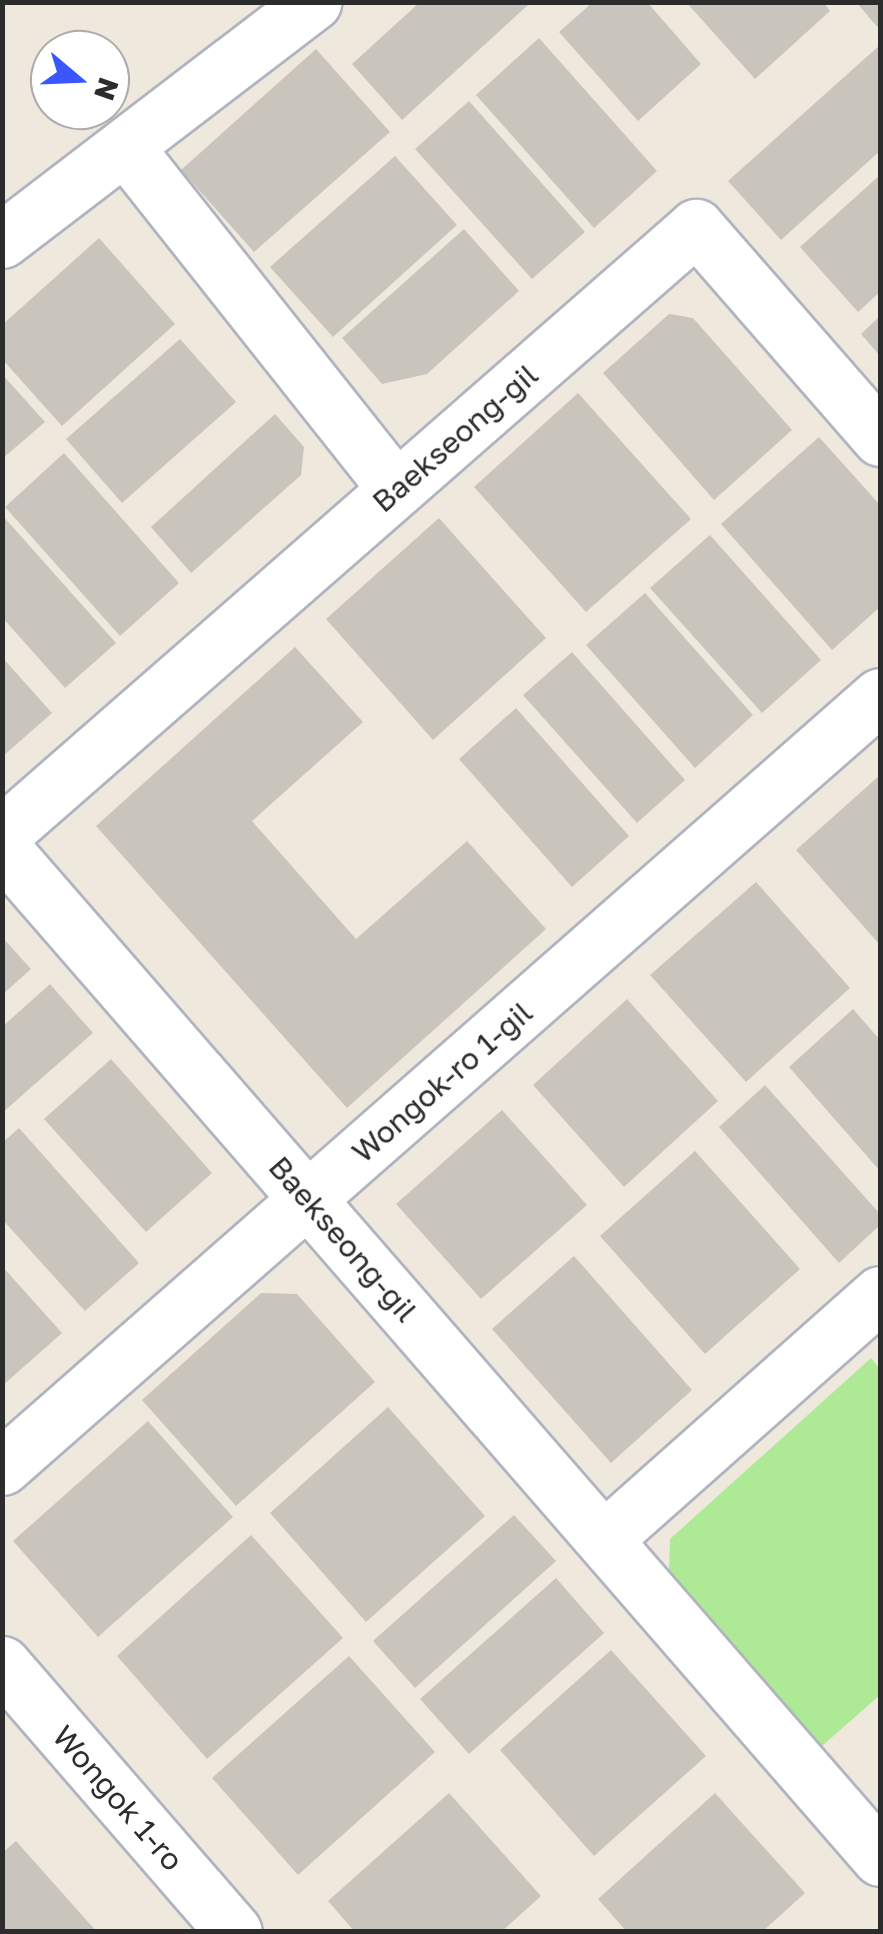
<!DOCTYPE html>
<style>
body{margin:0}
#map{position:relative;width:883px;height:1934px;overflow:hidden;background:#efe8dd;font-family:"Golos Text",sans-serif}
div>[style]{position:absolute}
.green>*{inset:0;background:#aeea95}
.building>*{inset:0;background:#cac5bc}
.roads{filter:drop-shadow(2px 0 #b1b3c1) drop-shadow(-2px 0 #b1b3c1) drop-shadow(0 2px #b1b3c1) drop-shadow(0 -2px #b1b3c1)}
.minor>*{height:55px;margin:-27.5px;padding:0 27.5px;transform-origin:27.5px;border-radius:27.5px;background:#fff}
.tertiary>*{height:55px;margin:-27.5px;padding:0 27.5px;transform-origin:27.5px;border-radius:27.5px;background:#fff}
span{translate:-50% -50%;white-space:nowrap;text-align:center;line-height:1.15;-webkit-text-stroke:8px #fff;paint-order:stroke}
.street-label{font-size:30px;color:#2c2c2c}
.frame{position:absolute;inset:0;border:5px solid #2c2c2c;pointer-events:none}
.north{position:absolute;left:30px;top:30px;width:100px;height:100px;box-sizing:border-box;background:#fff;border:2px solid #ababab;border-radius:50%;rotate:109deg;font-size:28px;font-weight:700;line-height:40px;text-align:center;color:#2c2c2c}
.north::after{content:'';display:block;margin:auto;width:35px;height:45px;background:#3a56ff;clip-path:polygon(50% 0,100% 100%,50% 72%,0 100%)}
</style>
<div id="map">
<div class="green">
<i style="clip-path:polygon(871px 1358px,880px 1369px,880px 1695px,822px 1746px,669px 1573px,670px 1539px)"></i>
</div>
<div class="building">
<i style="clip-path:polygon(420px 2px,528px 5px,402px 120px,352px 64px)"></i>
<i style="clip-path:polygon(593px 2px,647px 2px,701px 64px,638px 121px,559px 32px)"></i>
<i style="clip-path:polygon(686px 2px,823px 2px,830px 11px,755px 79px)"></i>
<i style="clip-path:polygon(856px 2px,880px 2px,880px 30px)"></i>
<i style="clip-path:polygon(539px 38px,657px 171px,594px 228px,476px 95px)"></i>
<i style="clip-path:polygon(880px 45px,880px 151px,781px 240px,728px 181px)"></i>
<i style="clip-path:polygon(316px 49px,390px 132px,254px 252px,181px 170px)"></i>
<i style="clip-path:polygon(469px 101px,585px 232px,532px 279px,415px 149px)"></i>
<i style="clip-path:polygon(395px 156px,457px 225px,333px 337px,270px 267px)"></i>
<i style="clip-path:polygon(880px 175px,880px 292px,858px 312px,800px 247px)"></i>
<i style="clip-path:polygon(464px 229px,519px 291px,427px 374px,382px 384px,342px 338px)"></i>
<i style="clip-path:polygon(99px 238px,175px 324px,62px 426px,2px 359px,2px 325px)"></i>
<i style="clip-path:polygon(669px 314px,693px 318px,792px 430px,714px 500px,603px 373px)"></i>
<i style="clip-path:polygon(880px 316px,880px 356px,861px 334px)"></i>
<i style="clip-path:polygon(180px 339px,236px 402px,122px 503px,66px 439px)"></i>
<i style="clip-path:polygon(2px 374px,45px 422px,2px 459px)"></i>
<i style="clip-path:polygon(578px 393px,691px 519px,586px 612px,474px 487px)"></i>
<i style="clip-path:polygon(275px 414px,304px 447px,301px 475px,191px 573px,151px 527px)"></i>
<i style="clip-path:polygon(819px 437px,880px 505px,880px 607px,832px 650px,721px 524px)"></i>
<i style="clip-path:polygon(64px 453px,179px 583px,120px 636px,5px 507px)"></i>
<i style="clip-path:polygon(2px 515px,116px 643px,65px 688px,2px 617px)"></i>
<i style="clip-path:polygon(439px 518px,546px 638px,433px 740px,326px 619px)"></i>
<i style="clip-path:polygon(710px 535px,821px 660px,762px 713px,650px 588px)"></i>
<i style="clip-path:polygon(645px 593px,753px 715px,695px 768px,586px 645px)"></i>
<i style="clip-path:polygon(295px 647px,363px 722px,252px 821px,356px 939px,467px 841px,546px 929px,347px 1108px,96px 826px)"></i>
<i style="clip-path:polygon(572px 652px,685px 780px,637px 823px,523px 695px)"></i>
<i style="clip-path:polygon(2px 657px,52px 713px,2px 757px)"></i>
<i style="clip-path:polygon(516px 708px,629px 836px,572px 887px,459px 759px)"></i>
<i style="clip-path:polygon(880px 775px,880px 945px,796px 850px)"></i>
<i style="clip-path:polygon(756px 882px,850px 988px,746px 1082px,650px 975px)"></i>
<i style="clip-path:polygon(2px 937px,31px 969px,2px 995px)"></i>
<i style="clip-path:polygon(50px 984px,93px 1033px,2px 1113px,2px 1027px)"></i>
<i style="clip-path:polygon(627px 999px,718px 1101px,624px 1187px,533px 1085px)"></i>
<i style="clip-path:polygon(853px 1009px,880px 1040px,880px 1171px,789px 1067px)"></i>
<i style="clip-path:polygon(111px 1059px,212px 1173px,146px 1232px,44px 1119px)"></i>
<i style="clip-path:polygon(765px 1085px,880px 1214px,880px 1225px,839px 1263px,719px 1127px)"></i>
<i style="clip-path:polygon(502px 1110px,587px 1205px,481px 1299px,396px 1204px)"></i>
<i style="clip-path:polygon(19px 1128px,139px 1263px,85px 1311px,2px 1219px,2px 1143px)"></i>
<i style="clip-path:polygon(695px 1151px,800px 1269px,705px 1354px,600px 1236px)"></i>
<i style="clip-path:polygon(574px 1256px,692px 1390px,611px 1463px,492px 1329px)"></i>
<i style="clip-path:polygon(2px 1266px,62px 1333px,2px 1386px)"></i>
<i style="clip-path:polygon(261px 1293px,297px 1294px,375px 1382px,236px 1506px,142px 1400px)"></i>
<i style="clip-path:polygon(388px 1407px,485px 1516px,366px 1622px,270px 1513px)"></i>
<i style="clip-path:polygon(148px 1421px,233px 1517px,98px 1637px,13px 1541px)"></i>
<i style="clip-path:polygon(514px 1515px,556px 1561px,415px 1688px,373px 1641px)"></i>
<i style="clip-path:polygon(251px 1535px,343px 1638px,207px 1759px,117px 1656px)"></i>
<i style="clip-path:polygon(556px 1578px,604px 1633px,469px 1754px,420px 1699px)"></i>
<i style="clip-path:polygon(611px 1650px,706px 1756px,594px 1856px,500px 1750px)"></i>
<i style="clip-path:polygon(349px 1656px,435px 1752px,298px 1875px,212px 1778px)"></i>
<i style="clip-path:polygon(449px 1793px,541px 1896px,501px 1932px,355px 1932px,328px 1901px)"></i>
<i style="clip-path:polygon(715px 1793px,805px 1893px,762px 1932px,627px 1932px,598px 1899px)"></i>
<i style="clip-path:polygon(16px 1841px,97px 1932px,2px 1932px,2px 1853px)"></i>
</div>
<div class="roads">
<div class="minor">
<i style="left:125px;top:147px;width:436px;rotate:51.6deg"></i>
<i style="left:2px;top:240px;width:392px;rotate:-37.4deg"></i>
<i style="left:2px;top:834px;width:922px;rotate:-41.17deg"></i>
<i style="left:696px;top:227px;width:280px;rotate:48.9deg"></i>
<i style="left:2px;top:848px;width:1338px;rotate:49deg"></i>
<i style="left:2px;top:1467px;width:1168px;rotate:-41.29deg"></i>
<i style="left:604px;top:1539px;width:369px;rotate:-41.6deg"></i>
</div>
<div class="tertiary">
<i style="left:2px;top:1664px;width:354px;rotate:49.1deg"></i>
</div>
</div>
<div class="street-label">
<span style="left:455px;top:438px;rotate:-41deg">Baekseong-gil</span>
<span style="left:442px;top:1082px;rotate:-41deg">Wongok-ro 1-gil</span>
<span style="left:343px;top:1239px;rotate:49deg">Baekseong-gil</span>
<span style="left:118px;top:1798px;rotate:49deg">Wongok 1-ro</span>
</div>
<div class="frame"></div>
<div class="north">N</div>
</div>
